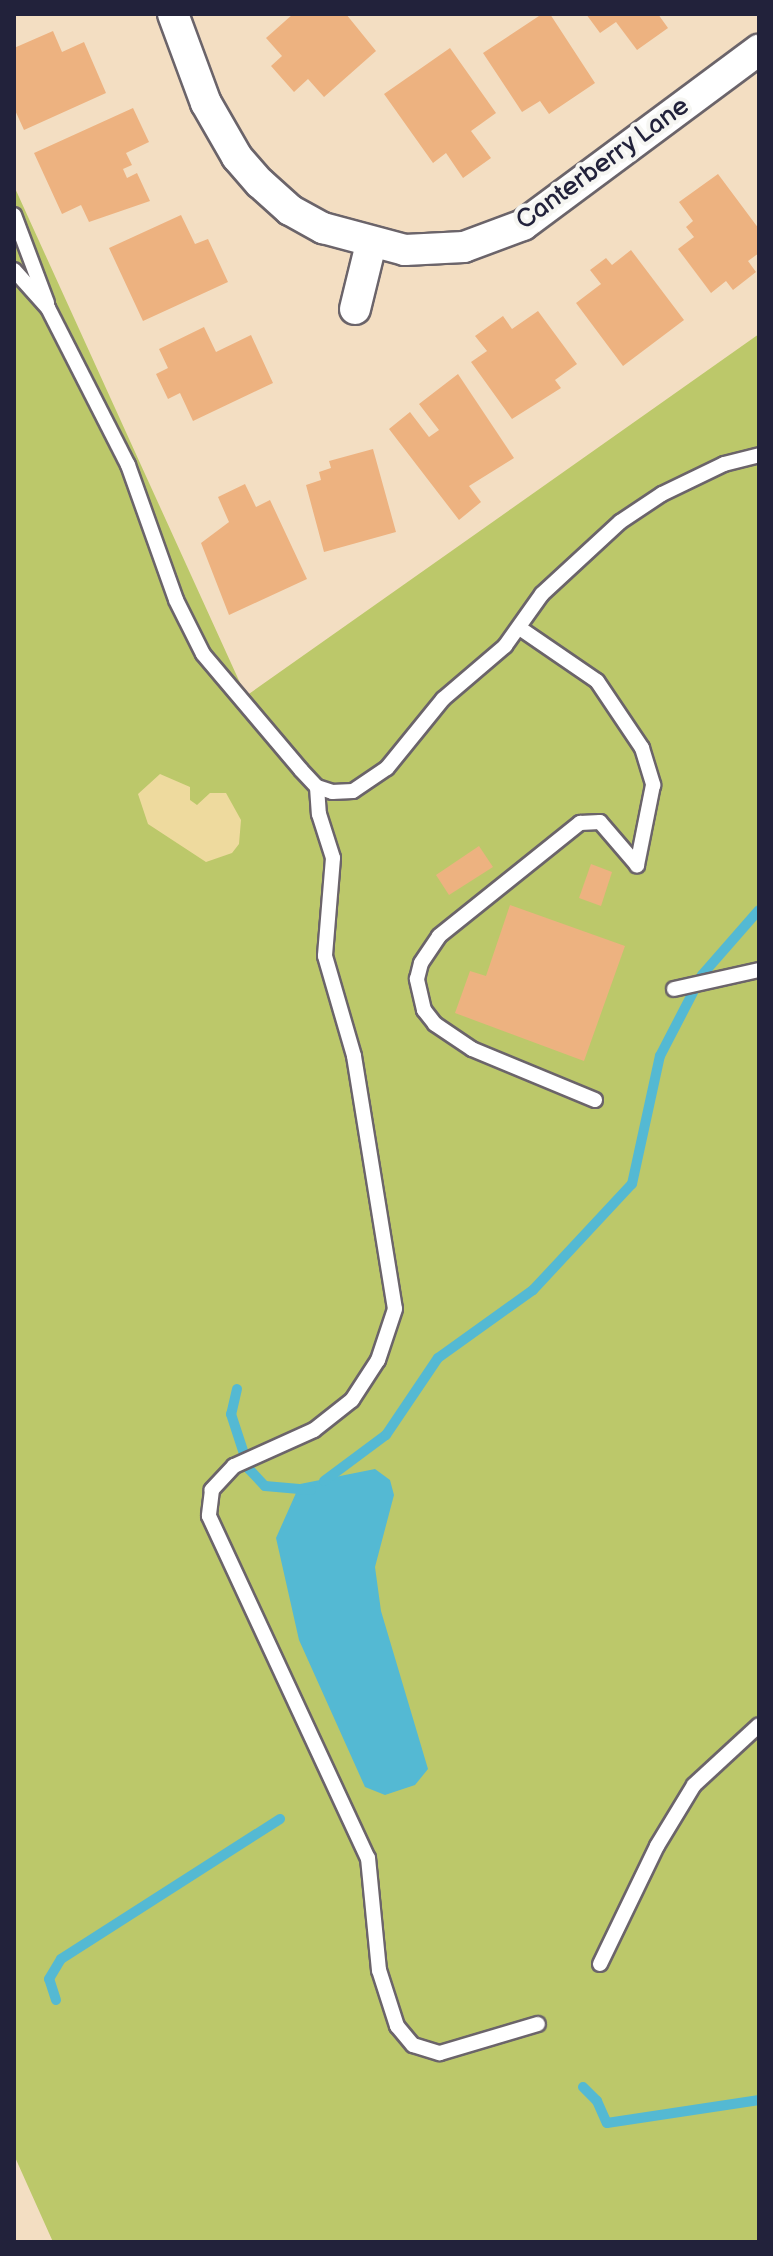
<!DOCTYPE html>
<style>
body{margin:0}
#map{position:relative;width:773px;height:2256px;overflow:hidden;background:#f3dec2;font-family:"Balsamiq Sans",sans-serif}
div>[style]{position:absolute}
.green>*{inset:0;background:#bcc86a}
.sand>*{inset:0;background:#eeda9e}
.water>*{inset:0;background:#54b9d3}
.stream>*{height:10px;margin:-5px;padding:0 5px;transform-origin:5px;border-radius:5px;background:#54b9d3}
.building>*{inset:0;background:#edb280}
.roads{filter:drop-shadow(2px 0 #6b646a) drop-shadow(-2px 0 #6b646a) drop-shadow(0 2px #6b646a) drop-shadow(0 -2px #6b646a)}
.service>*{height:14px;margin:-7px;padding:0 7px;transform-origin:7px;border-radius:7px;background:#fff}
.minor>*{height:30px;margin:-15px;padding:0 15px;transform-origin:15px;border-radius:15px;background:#fff}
span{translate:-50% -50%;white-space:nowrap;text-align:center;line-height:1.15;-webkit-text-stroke:8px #f6f6f2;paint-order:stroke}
.street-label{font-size:26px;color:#22223b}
.frame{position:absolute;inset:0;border:16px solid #22223b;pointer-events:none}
</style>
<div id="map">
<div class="green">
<i style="clip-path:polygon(14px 186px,246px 696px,759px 334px,759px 2242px,53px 2242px,14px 2155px)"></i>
</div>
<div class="sand">
<i style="clip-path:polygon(160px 774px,190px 787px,190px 800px,197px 805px,210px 793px,226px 793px,241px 820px,239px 844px,232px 853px,206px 862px,148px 824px,138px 794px)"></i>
</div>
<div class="water">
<i style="clip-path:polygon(375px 1469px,390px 1480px,394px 1495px,375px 1567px,381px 1611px,428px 1769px,415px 1785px,385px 1795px,365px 1787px,299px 1640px,276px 1538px,300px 1484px)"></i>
</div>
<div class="stream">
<i style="left:237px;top:1389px;width:26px;rotate:103deg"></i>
<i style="left:231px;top:1414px;width:58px;rotate:71.9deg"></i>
<i style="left:249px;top:1469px;width:23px;rotate:47deg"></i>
<i style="left:265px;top:1486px;width:46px;rotate:5deg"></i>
<i style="left:324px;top:1481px;width:77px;rotate:-36.6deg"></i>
<i style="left:386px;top:1435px;width:93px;rotate:-56deg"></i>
<i style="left:438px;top:1358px;width:117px;rotate:-35.6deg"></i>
<i style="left:533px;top:1290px;width:145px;rotate:-47deg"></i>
<i style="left:632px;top:1184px;width:131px;rotate:-77.7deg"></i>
<i style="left:660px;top:1056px;width:91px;rotate:-62.6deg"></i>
<i style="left:702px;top:975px;width:86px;rotate:-48.8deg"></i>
<i style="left:56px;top:2000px;width:22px;rotate:-108deg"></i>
<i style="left:49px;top:1979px;width:23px;rotate:-59deg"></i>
<i style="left:61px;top:1959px;width:260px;rotate:-32.6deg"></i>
<i style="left:583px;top:2087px;width:20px;rotate:45deg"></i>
<i style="left:597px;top:2101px;width:24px;rotate:66deg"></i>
<i style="left:607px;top:2123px;width:154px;rotate:-8.6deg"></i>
</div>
<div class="building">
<i style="clip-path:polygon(293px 14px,346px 14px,376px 51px,324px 97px,308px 79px,294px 92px,271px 66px,282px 56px,266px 38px)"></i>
<i style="clip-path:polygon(542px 14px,550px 14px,595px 83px,549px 114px,540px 101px,522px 112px,483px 53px)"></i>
<i style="clip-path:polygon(586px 14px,658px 14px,668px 28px,637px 50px,616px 22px,600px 33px)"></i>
<i style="clip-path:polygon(53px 31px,62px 52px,84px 42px,106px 93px,24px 130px,14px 108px,14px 48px)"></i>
<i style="clip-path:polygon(450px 48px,496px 113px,471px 131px,491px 158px,463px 178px,446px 153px,433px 163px,384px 94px)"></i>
<i style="clip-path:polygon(133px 108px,149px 142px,126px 153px,132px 165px,123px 169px,127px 178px,137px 173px,150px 201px,89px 222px,81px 205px,62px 214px,34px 153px)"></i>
<i style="clip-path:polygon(718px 174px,759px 229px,759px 253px,748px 261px,756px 272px,733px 290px,726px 281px,711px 293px,678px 249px,694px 237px,686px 227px,693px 221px,679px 202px)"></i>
<i style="clip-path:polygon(181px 215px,195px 244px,208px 239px,228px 282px,143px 321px,109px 248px)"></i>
<i style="clip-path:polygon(631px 250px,684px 320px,623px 366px,576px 303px,601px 284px,590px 270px,606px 258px,612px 265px)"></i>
<i style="clip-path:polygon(538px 311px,577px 364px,555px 380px,561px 388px,512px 419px,471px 362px,487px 351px,475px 336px,503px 316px,512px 329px)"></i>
<i style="clip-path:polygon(204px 327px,216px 352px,251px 335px,273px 383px,193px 421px,180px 393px,168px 399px,156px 374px,168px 368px,159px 349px)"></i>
<i style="clip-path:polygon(458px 374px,514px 458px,469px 486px,481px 502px,459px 520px,389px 429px,410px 412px,429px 437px,439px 430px,419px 404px)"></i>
<i style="clip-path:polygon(373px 449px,396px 532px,324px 552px,306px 485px,321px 480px,319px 472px,331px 468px,329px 461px)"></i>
<i style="clip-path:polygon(245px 484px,256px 507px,270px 500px,307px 579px,229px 615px,201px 543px,229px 522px,218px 497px)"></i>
<i style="clip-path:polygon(479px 846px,493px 867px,449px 895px,436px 875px)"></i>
<i style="clip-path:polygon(591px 864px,612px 872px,601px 906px,579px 898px)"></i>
<i style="clip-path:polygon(510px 905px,625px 946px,584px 1061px,455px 1013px,470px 971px,486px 976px)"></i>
</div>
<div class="roads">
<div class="service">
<i style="left:14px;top:215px;width:94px;rotate:69.4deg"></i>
<i style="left:14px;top:270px;width:51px;rotate:48.2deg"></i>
<i style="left:48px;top:308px;width:176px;rotate:63deg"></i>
<i style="left:128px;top:465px;width:143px;rotate:70.4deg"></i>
<i style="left:176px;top:600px;width:60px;rotate:63.4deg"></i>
<i style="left:203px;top:654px;width:152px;rotate:49.8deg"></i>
<i style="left:301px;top:770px;width:23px;rotate:47deg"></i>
<i style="left:317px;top:787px;width:16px;rotate:18deg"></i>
<i style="left:332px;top:792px;width:21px;rotate:-3deg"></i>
<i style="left:353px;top:791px;width:41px;rotate:-34.1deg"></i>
<i style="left:387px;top:768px;width:89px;rotate:-50.9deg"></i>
<i style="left:443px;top:699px;width:82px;rotate:-40.5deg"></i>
<i style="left:505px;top:646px;width:64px;rotate:-54.6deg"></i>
<i style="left:542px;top:594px;width:106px;rotate:-42.7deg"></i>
<i style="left:620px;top:522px;width:50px;rotate:-33.7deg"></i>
<i style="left:662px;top:494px;width:69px;rotate:-25.8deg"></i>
<i style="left:724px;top:464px;width:36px;rotate:-14deg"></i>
<i style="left:521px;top:629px;width:92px;rotate:34.4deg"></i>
<i style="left:597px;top:681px;width:81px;rotate:56.1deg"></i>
<i style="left:642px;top:748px;width:39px;rotate:73deg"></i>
<i style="left:653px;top:785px;width:82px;rotate:101.3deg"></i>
<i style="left:317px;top:787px;width:27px;rotate:86deg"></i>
<i style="left:319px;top:814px;width:46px;rotate:72.3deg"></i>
<i style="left:333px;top:858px;width:98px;rotate:94.7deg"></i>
<i style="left:325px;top:956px;width:104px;rotate:73.8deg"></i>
<i style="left:354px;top:1056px;width:256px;rotate:80.8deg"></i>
<i style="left:395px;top:1309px;width:54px;rotate:108.4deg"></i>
<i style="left:378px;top:1360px;width:48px;rotate:123deg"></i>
<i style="left:352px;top:1400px;width:48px;rotate:141.7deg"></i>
<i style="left:314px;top:1430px;width:88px;rotate:155.8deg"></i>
<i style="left:234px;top:1466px;width:33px;rotate:133deg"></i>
<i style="left:212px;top:1490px;width:26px;rotate:97deg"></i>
<i style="left:209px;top:1516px;width:377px;rotate:65.1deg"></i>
<i style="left:368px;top:1858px;width:113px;rotate:84.4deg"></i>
<i style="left:379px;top:1970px;width:59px;rotate:72.2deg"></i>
<i style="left:397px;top:2026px;width:25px;rotate:50deg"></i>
<i style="left:413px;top:2045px;width:28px;rotate:17deg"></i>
<i style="left:440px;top:2053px;width:102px;rotate:-16.5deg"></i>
<i style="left:674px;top:989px;width:87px;rotate:-12.6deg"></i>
<i style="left:595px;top:1100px;width:133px;rotate:-157.5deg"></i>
<i style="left:472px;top:1049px;width:45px;rotate:-146deg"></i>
<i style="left:435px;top:1024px;width:18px;rotate:-128deg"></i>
<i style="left:424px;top:1010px;width:32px;rotate:-103deg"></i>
<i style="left:417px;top:979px;width:16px;rotate:-76deg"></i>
<i style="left:421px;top:963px;width:32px;rotate:-56deg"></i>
<i style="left:439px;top:936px;width:181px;rotate:-38.7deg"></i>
<i style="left:580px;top:823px;width:20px;rotate:-3deg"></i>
<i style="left:600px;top:822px;width:57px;rotate:49.3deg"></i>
<i style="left:600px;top:1964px;width:131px;rotate:-64.2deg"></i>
<i style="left:657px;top:1846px;width:71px;rotate:-58.8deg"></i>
<i style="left:694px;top:1785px;width:88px;rotate:-42.7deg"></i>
</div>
<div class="minor">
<i style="left:173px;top:14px;width:95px;rotate:69.7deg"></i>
<i style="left:206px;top:103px;width:62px;rotate:60.1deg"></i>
<i style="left:237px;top:157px;width:35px;rotate:49deg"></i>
<i style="left:260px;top:183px;width:40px;rotate:42deg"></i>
<i style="left:290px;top:210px;width:38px;rotate:29deg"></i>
<i style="left:323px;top:228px;width:85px;rotate:15deg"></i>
<i style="left:405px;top:250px;width:59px;rotate:-2.9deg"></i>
<i style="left:464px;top:247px;width:63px;rotate:-20.4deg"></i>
<i style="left:523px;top:225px;width:294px;rotate:-36.6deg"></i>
<i style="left:355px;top:309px;width:67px;rotate:-76.2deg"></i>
</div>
</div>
<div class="street-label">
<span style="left:603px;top:164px;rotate:-36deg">Canterberry Lane</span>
</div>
<div class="frame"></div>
</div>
